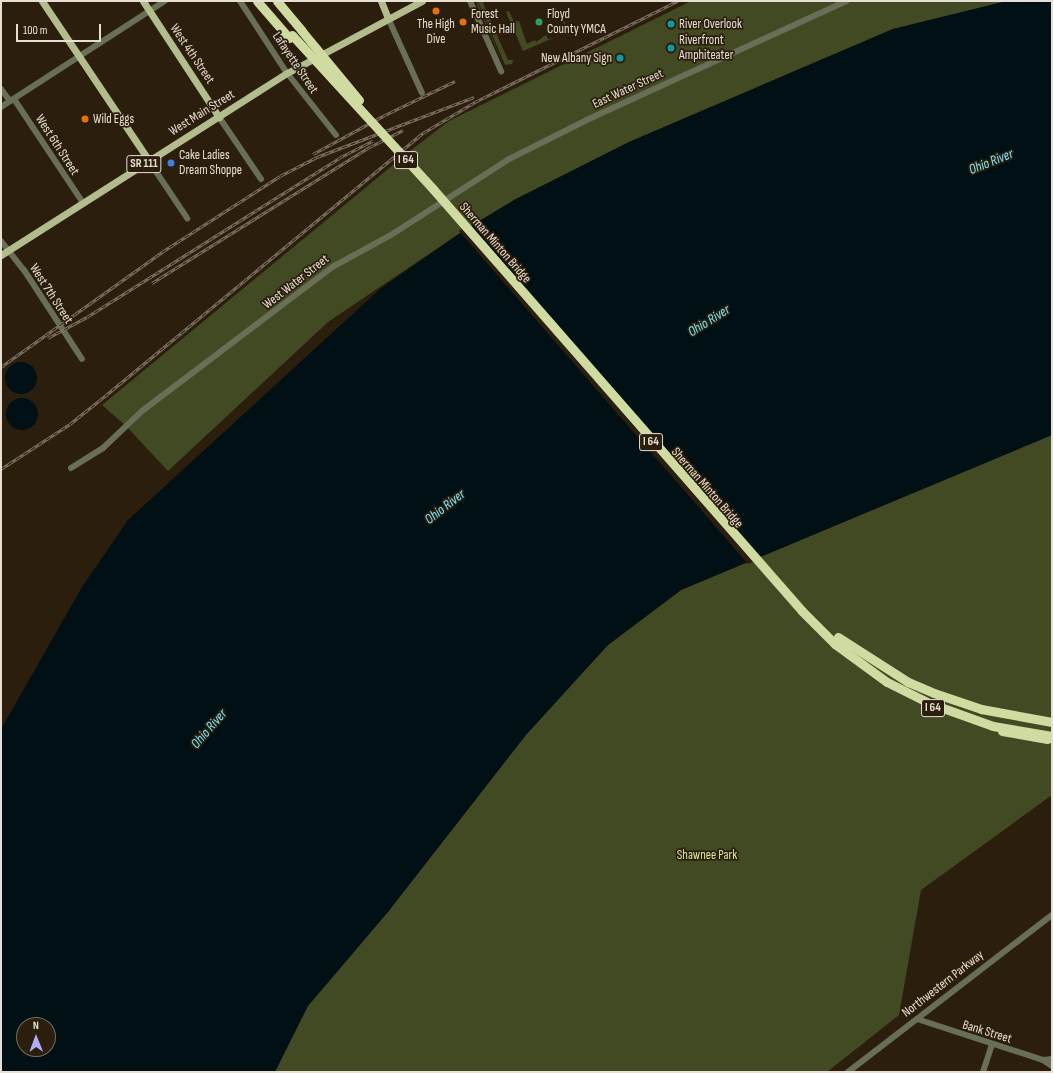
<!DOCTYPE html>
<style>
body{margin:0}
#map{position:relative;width:1053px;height:1073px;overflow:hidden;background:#2b1e0d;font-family:"Sofia Sans Condensed",sans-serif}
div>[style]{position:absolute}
.green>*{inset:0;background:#424a23}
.water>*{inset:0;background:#001014}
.round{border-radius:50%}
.pier>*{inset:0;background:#2b1e0d}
.minor>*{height:6px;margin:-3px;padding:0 3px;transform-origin:3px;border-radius:3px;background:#696e57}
.major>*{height:7px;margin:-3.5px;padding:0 3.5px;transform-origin:3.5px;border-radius:3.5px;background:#b2bc8c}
.highway>*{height:9px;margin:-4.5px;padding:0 4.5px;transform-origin:4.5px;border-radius:4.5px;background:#d0dba1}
.rail>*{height:3px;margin-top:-1.5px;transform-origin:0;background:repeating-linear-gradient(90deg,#2b1e0d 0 4.5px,#807567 0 9px);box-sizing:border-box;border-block:1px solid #807567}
.highway-bridge>*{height:9px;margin:-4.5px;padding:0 4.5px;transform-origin:4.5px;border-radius:4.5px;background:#d0dba1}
.dots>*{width:11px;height:11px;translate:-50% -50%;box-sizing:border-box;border:2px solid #2b1e0d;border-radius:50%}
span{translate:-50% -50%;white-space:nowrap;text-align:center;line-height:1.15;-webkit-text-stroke:3.5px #2b1e0d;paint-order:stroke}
.shield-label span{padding:1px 3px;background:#2b1e0d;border:1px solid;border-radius:3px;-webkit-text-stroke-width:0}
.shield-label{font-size:12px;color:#e8dfd4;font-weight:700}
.poi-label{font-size:13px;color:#e8dfd4}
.left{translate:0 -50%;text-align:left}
.right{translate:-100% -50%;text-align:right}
.street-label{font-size:13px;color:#e8dfd4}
.park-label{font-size:13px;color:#d8ea98}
.water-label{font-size:14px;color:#76e6fd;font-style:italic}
.frame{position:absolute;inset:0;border:2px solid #e8dfd4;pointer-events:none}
.north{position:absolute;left:16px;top:1017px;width:40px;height:40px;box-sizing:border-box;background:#2b1e0d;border:1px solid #776b5d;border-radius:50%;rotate:359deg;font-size:11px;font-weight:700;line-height:16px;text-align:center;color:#e8dfd4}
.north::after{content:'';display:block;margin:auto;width:14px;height:18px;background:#aeaefa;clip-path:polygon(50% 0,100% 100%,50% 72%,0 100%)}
.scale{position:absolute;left:16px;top:24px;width:85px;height:18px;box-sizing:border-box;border:2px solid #e8dfd4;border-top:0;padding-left:5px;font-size:12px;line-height:14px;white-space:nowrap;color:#e8dfd4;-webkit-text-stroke:3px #2b1e0d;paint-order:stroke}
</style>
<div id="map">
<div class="green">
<i style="clip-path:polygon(477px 1px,503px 64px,477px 5px)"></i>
<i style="clip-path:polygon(478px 1px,486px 1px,483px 3px,508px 60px,513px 60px,512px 64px,505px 65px)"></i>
<i style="clip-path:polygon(691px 1px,1007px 1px,893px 29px,629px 142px,514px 200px,466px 229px,328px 322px,168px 471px,126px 426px,102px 405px,410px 151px,449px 121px)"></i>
<i style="clip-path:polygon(556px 8px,569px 30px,560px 35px,558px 33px,566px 29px,561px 17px,555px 19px,552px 10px)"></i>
<i style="clip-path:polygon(509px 11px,514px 22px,519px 21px,527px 44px,535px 40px,536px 42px,546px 35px,548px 39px,553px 38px,523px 51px,506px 12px)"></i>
<i style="clip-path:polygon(1052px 435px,1052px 795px,921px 890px,899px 1015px,827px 1072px,268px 1072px,331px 958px,431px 831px,608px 645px,681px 590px)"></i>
</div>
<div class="water">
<i style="clip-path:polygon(evenodd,1007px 1px,1052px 1px,1052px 435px,681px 590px,608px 645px,526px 735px,388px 912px,308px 1006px,275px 1072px,1px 1072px,1px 729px,82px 587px,128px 520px,380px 289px,466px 229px,514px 200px,629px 142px,893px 29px,1007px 1px,24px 1025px,48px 1025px,48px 1049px,24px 1049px,24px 1025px)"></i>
<i class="round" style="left:5px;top:362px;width:32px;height:32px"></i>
<i class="round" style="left:6px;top:398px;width:32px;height:32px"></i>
</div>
<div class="pier">
<i style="clip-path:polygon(465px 227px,759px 559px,748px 564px,459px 231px)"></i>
</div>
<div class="minor">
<i style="left:240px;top:1px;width:86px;rotate:56.9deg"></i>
<i style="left:287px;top:73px;width:79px;rotate:51.7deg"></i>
<i style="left:470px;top:1px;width:77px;rotate:66.1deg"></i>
<i style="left:388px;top:18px;width:82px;rotate:65.6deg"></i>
<i style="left:1px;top:89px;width:15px;rotate:53deg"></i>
<i style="left:14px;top:99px;width:125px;rotate:56.4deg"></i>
<i style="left:1px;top:107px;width:195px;rotate:-32.9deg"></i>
<i style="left:219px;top:117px;width:75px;rotate:55.9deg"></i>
<i style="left:149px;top:161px;width:69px;rotate:56.3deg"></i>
<i style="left:1px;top:241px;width:37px;rotate:52deg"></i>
<i style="left:24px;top:270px;width:106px;rotate:56.9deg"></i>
<i style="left:71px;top:468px;width:38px;rotate:-32deg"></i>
<i style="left:103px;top:448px;width:54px;rotate:-43.5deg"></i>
<i style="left:142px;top:411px;width:241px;rotate:-37.1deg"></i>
<i style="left:334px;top:266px;width:65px;rotate:-28.5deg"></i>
<i style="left:391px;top:235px;width:140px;rotate:-32.8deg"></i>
<i style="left:509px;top:159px;width:92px;rotate:-26.6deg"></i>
<i style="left:591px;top:118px;width:281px;rotate:-24.6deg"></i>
<i style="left:917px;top:1019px;width:133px;rotate:18deg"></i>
<i style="left:1043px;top:1060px;width:9px;rotate:-6deg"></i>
<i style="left:1043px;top:1060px;width:11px;rotate:34deg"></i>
<i style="left:848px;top:1072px;width:257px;rotate:-37.6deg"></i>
<i style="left:983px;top:1072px;width:28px;rotate:-72deg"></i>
</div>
<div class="major">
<i style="left:42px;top:1px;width:192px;rotate:56.2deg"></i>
<i style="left:143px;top:1px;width:139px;rotate:56.8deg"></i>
<i style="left:381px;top:1px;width:18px;rotate:68deg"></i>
<i style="left:1px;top:255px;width:339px;rotate:-32.5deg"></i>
<i style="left:287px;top:73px;width:153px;rotate:-28.1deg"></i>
</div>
<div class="highway">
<i style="left:257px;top:1px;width:49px;rotate:49.1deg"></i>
<i style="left:277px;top:1px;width:38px;rotate:50deg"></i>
<i style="left:838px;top:637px;width:83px;rotate:32.7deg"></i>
<i style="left:908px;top:682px;width:28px;rotate:23deg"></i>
<i style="left:934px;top:693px;width:50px;rotate:18.8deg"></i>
<i style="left:981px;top:709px;width:72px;rotate:10.4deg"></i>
<i style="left:1002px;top:731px;width:46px;rotate:10.1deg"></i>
</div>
<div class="rail">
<i style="left:313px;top:154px;width:80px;rotate:-28.5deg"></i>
<i style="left:383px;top:116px;width:80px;rotate:-25.9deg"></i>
<i style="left:152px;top:283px;width:257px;rotate:-32deg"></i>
<i style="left:370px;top:147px;width:37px;rotate:-27deg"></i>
<i style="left:48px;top:338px;width:44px;rotate:-28.3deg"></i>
<i style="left:87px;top:317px;width:298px;rotate:-32.2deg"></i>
<i style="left:339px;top:158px;width:38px;rotate:-27deg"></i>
<i style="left:1px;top:367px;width:198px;rotate:-35.5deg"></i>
<i style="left:162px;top:252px;width:140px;rotate:-32.8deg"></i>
<i style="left:280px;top:176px;width:42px;rotate:-27.2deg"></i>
<i style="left:317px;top:157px;width:168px;rotate:-20.9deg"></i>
<i style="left:1px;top:469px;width:82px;rotate:-33.1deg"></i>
<i style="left:70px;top:424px;width:45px;rotate:-38.7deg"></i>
<i style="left:105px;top:396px;width:413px;rotate:-39.6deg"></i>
<i style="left:423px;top:133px;width:61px;rotate:-30.8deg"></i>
<i style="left:475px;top:102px;width:227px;rotate:-26.5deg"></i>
</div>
<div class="highway-bridge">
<i style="left:301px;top:30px;width:91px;rotate:50.4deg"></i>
<i style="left:292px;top:35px;width:209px;rotate:47.5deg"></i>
<i style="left:433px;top:189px;width:561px;rotate:48.83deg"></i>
<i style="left:802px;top:611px;width:47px;rotate:45deg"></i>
<i style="left:835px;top:644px;width:64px;rotate:36.2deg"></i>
<i style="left:887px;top:682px;width:47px;rotate:26.6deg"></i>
<i style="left:929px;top:703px;width:68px;rotate:19.8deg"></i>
<i style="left:993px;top:726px;width:60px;rotate:9.6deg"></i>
</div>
<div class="dots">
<i style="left:436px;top:11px;background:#e8710a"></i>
<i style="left:463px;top:22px;background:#e8710a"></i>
<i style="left:539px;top:22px;background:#2e9e5b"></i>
<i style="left:671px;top:24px;background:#0f9aa8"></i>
<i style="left:671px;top:48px;background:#0f9aa8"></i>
<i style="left:620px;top:58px;background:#0f9aa8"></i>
<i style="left:85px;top:119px;background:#e8710a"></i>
<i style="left:171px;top:163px;background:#3f7fe0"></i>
</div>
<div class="shield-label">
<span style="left:406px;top:160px">I 64</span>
<span style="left:144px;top:164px">SR 111</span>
<span style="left:651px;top:442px">I 64</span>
<span style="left:933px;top:708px">I 64</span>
</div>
<div class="poi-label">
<span class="left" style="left:471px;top:22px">Forest<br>Music Hall</span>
<span class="left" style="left:547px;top:22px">Floyd<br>County YMCA</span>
<span class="left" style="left:679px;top:24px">River Overlook</span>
<span style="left:436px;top:32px">The High<br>Dive</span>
<span class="left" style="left:679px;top:48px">Riverfront<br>Amphiteater</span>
<span class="right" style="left:612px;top:58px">New Albany Sign</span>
<span class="left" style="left:93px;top:119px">Wild Eggs</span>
<span class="left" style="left:179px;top:163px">Cake Ladies<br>Dream Shoppe</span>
</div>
<div class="street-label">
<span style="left:192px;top:54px;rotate:56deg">West 4th Street</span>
<span style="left:295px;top:63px;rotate:56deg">Lafayette Street</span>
<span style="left:628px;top:89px;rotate:-25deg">East Water Street</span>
<span style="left:202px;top:113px;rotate:-32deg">West Main Street</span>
<span style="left:57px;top:145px;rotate:57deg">West 6th Street</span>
<span style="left:495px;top:243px;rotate:49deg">Sherman Minton Bridge</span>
<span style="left:296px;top:282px;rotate:-38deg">West Water Street</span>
<span style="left:51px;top:294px;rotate:57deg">West 7th Street</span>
<span style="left:707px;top:488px;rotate:49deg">Sherman Minton Bridge</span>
<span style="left:943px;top:984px;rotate:-38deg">Northwestern Parkway</span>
<span style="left:987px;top:1032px;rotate:17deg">Bank Street</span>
</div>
<div class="park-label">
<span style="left:707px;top:855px">Shawnee Park</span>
</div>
<div class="water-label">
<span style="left:991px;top:162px;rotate:-22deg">Ohio River</span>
<span style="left:709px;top:321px;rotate:-32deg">Ohio River</span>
<span style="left:445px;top:507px;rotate:-38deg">Ohio River</span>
<span style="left:209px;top:729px;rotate:-49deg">Ohio River</span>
</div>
<div class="frame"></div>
<div class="north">N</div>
<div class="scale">100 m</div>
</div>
